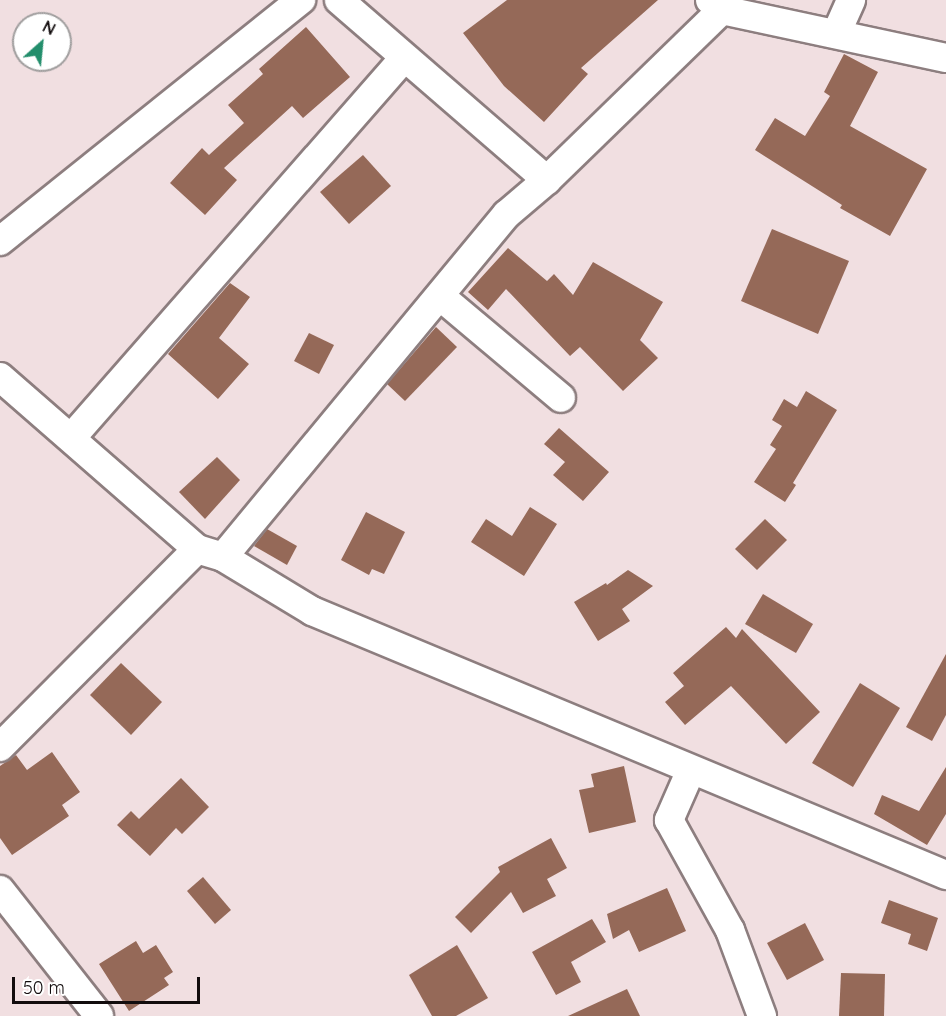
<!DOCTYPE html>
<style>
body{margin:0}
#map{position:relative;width:946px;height:1016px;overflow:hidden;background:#f1dfe1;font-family:Quicksand,sans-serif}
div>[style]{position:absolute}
.building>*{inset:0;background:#956958}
.roads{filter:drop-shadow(2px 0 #8d7e7f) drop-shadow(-2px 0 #8d7e7f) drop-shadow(0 2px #8d7e7f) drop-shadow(0 -2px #8d7e7f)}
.minor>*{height:28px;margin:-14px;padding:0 14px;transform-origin:14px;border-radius:14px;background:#fff}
span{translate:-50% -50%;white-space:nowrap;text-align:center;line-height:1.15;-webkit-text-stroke:4.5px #fff;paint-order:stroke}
.north{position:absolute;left:12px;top:12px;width:60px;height:60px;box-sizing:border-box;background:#fff;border:2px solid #a09e9e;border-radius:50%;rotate:27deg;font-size:16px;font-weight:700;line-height:24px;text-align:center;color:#120c0d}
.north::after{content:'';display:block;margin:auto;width:21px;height:27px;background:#238e6c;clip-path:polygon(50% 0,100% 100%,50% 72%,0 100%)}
.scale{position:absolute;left:12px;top:977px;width:188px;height:27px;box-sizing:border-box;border:3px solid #120c0d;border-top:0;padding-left:8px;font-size:18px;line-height:21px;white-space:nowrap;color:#120c0d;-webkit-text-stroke:4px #fff;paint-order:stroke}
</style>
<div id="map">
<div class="building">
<i style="clip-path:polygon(507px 0,658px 0,581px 68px,588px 74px,544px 122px,504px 86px,463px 33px)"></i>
<i style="clip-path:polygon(306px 27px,350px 77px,303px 118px,292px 106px,224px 168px,237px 180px,205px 215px,170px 183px,202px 148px,209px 155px,244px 123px,228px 105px,263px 74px,259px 69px)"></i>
<i style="clip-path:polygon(844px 54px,878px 72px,850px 126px,927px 169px,890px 236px,840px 208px,842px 205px,755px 150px,775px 118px,805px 136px,830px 96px,824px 92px)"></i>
<i style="clip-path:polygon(363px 155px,391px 186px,349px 224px,320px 192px)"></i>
<i style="clip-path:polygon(772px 229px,849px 261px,818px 334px,741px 301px)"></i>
<i style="clip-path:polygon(508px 248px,547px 281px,554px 274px,573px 295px,593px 262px,663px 302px,640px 340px,658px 358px,623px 391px,580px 347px,570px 356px,506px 289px,488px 310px,468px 292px)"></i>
<i style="clip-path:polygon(230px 283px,250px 297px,219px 338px,249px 364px,218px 399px,168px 354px)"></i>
<i style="clip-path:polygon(436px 327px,457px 347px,405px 401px,387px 384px)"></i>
<i style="clip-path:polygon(309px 333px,334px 345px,319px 374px,294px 361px)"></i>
<i style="clip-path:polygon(806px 391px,837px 410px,793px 483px,796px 485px,785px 502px,754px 482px,776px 449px,770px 445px,782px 426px,772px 420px,784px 399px,797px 407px)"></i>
<i style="clip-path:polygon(559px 428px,609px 472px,583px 501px,553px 475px,565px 462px,544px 444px)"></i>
<i style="clip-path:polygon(217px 457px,240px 480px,205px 519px,179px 492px)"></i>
<i style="clip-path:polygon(530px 507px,557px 524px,524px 576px,471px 542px,486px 519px,512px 536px)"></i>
<i style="clip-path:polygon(366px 512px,405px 532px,384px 574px,372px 569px,369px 575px,341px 560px)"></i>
<i style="clip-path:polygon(765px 519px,787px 540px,757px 570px,735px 549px)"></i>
<i style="clip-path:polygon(267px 529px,297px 546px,287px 565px,254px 546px)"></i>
<i style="clip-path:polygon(628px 570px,653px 586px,622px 609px,630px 621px,598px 641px,574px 602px,606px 583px,607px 585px)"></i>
<i style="clip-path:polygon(763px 594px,813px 624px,796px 653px,745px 624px)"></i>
<i style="clip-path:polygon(726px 627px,736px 638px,742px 629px,820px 712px,786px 744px,731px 686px,685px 725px,665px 702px,684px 686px,673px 673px)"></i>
<i style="clip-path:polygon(946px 654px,946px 715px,932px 741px,906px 727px)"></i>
<i style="clip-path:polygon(121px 663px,162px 702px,131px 735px,90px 695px)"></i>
<i style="clip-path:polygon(860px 683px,900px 708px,853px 787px,812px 763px)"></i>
<i style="clip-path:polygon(52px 752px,80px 792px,62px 805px,69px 816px,12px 855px,0 838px,0 766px,16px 755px,27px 770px)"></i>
<i style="clip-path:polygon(624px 766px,636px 822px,589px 833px,579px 790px,594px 787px,591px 774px)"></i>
<i style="clip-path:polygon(946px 767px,946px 814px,927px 845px,874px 814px,882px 795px,919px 811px)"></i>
<i style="clip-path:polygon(181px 778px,209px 807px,182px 834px,176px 828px,150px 856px,117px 825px,131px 811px,139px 819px)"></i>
<i style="clip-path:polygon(551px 838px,567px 868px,547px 879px,556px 896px,523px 913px,511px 892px,471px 933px,455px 917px,500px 872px,498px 867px)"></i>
<i style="clip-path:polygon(203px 877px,231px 910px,215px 924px,187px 891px)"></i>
<i style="clip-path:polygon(667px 888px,686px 931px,639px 952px,629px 930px,613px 939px,607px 914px)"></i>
<i style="clip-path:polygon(889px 900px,938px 918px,927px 951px,908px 944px,911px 934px,881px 923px)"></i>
<i style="clip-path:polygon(592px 919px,606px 942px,571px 962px,581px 982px,556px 995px,532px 952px)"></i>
<i style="clip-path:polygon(805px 923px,824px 960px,787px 980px,767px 943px)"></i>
<i style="clip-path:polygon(136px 941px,143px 953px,156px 945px,173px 972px,164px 978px,169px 985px,129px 1011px,99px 964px)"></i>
<i style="clip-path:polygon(457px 945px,488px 998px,456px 1016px,432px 1016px,409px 975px)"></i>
<i style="clip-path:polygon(841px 973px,885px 974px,884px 1016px,839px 1016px)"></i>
<i style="clip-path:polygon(627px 989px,640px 1016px,568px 1016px)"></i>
</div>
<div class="roads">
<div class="minor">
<i style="left:339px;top:0;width:275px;rotate:40.9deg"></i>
<i style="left:710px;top:0;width:16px;rotate:40deg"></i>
<i style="left:722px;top:10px;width:229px;rotate:12.1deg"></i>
<i style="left:836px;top:34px;width:37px;rotate:-66deg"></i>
<i style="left:0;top:241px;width:386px;rotate:-38.7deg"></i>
<i style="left:440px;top:296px;width:158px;rotate:40.1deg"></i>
<i style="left:0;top:377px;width:262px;rotate:41.1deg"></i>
<i style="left:197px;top:549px;width:27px;rotate:17deg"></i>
<i style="left:223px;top:557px;width:104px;rotate:31.2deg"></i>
<i style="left:312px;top:611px;width:687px;rotate:22.61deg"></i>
<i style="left:72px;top:437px;width:504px;rotate:-48.78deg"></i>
<i style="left:223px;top:557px;width:445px;rotate:-50.4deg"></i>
<i style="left:507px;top:214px;width:52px;rotate:-40.4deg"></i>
<i style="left:547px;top:180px;width:244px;rotate:-44.2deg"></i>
<i style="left:0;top:747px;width:279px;rotate:-45.1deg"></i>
<i style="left:691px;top:770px;width:55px;rotate:113.7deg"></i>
<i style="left:669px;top:820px;width:126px;rotate:61deg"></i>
<i style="left:730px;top:930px;width:92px;rotate:69.6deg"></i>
<i style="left:0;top:890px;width:160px;rotate:51.8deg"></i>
</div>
</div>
<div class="north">N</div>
<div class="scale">50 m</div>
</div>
